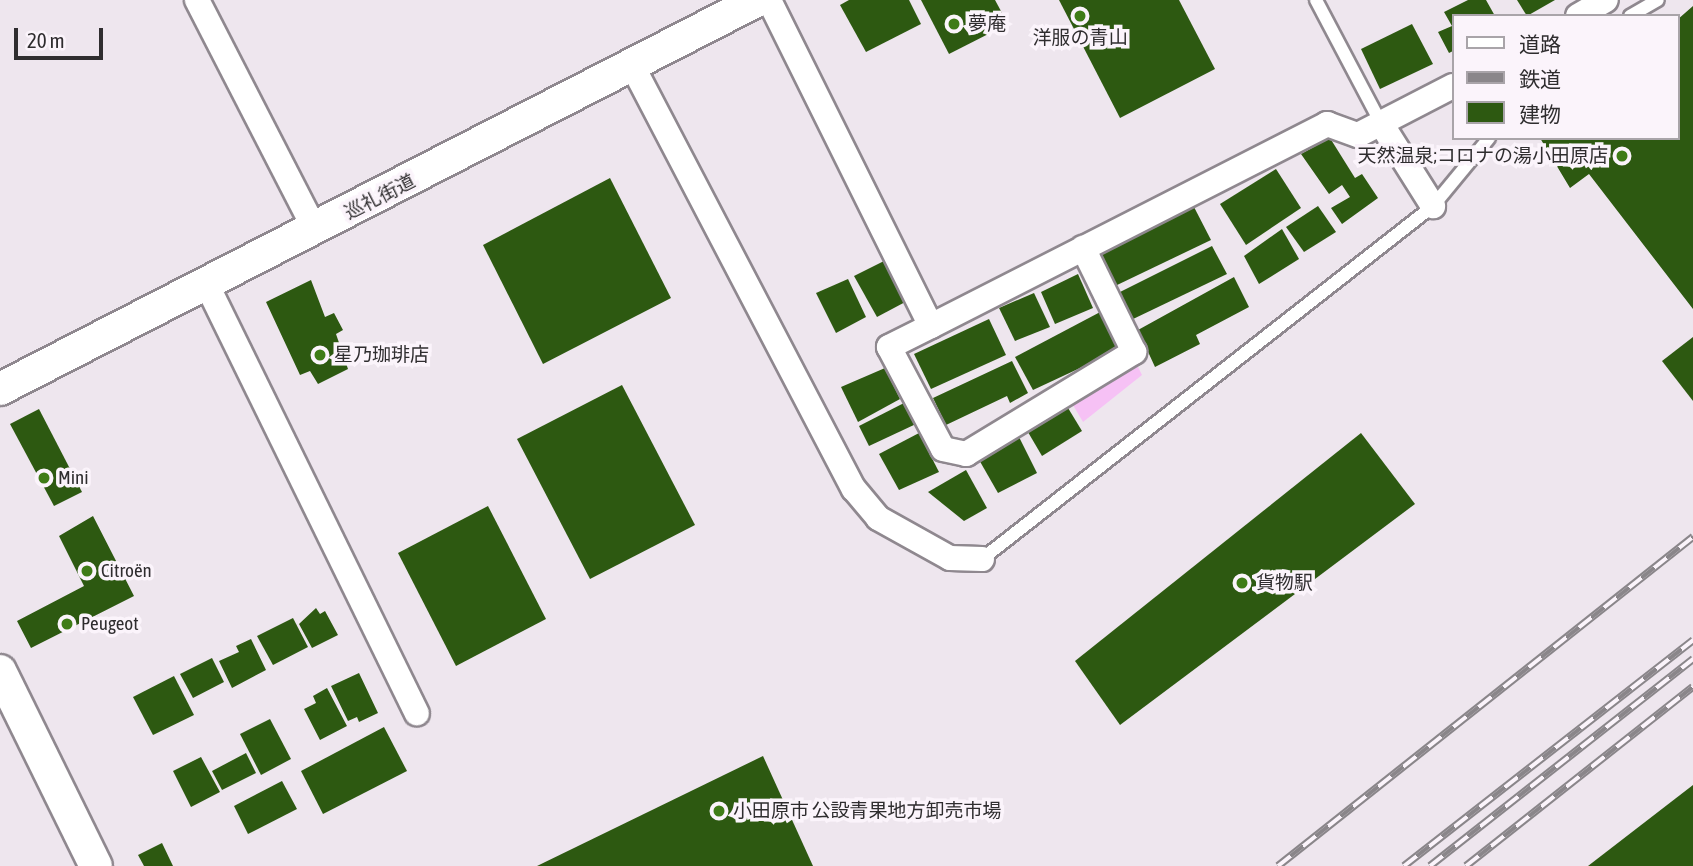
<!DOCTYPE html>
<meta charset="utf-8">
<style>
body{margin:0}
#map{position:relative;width:1693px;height:866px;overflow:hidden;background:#eee6ee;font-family:"Asap Condensed","Noto Sans JP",sans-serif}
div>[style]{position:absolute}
.green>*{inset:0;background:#f6c1f5}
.building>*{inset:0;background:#2d5911}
.roads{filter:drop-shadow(2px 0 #8f888f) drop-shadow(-2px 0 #8f888f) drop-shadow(0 2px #8f888f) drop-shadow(0 -2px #8f888f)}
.service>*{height:12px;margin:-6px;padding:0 6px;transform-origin:6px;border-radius:6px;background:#fff}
.minor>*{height:24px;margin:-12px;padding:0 12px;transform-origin:12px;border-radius:12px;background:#fff}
.tertiary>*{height:32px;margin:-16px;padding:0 16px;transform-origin:16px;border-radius:16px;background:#fff}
.rail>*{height:8px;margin-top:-4px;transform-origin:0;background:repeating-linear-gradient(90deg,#fbf4fb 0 16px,#8a868a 0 32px);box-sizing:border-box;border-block:2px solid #8a868a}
.dots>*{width:19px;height:19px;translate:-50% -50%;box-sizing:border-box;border:4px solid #fbf4fb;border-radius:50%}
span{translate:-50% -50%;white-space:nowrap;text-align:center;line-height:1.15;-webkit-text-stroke:7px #fbf4fb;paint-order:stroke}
.poi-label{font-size:19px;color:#2f2d2f}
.left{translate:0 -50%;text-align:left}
.right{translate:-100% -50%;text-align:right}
.street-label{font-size:19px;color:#2f2d2f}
.legend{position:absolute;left:1452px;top:14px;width:228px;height:126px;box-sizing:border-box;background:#fbf4fb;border:2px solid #a9a4a9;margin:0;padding:9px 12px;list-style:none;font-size:21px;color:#2f2d2f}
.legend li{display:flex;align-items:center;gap:14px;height:35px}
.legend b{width:35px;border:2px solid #a9a4a9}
.scale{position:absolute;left:14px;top:28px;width:89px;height:32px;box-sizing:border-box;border:4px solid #2f2d2f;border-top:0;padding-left:9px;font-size:21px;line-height:24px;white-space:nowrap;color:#2f2d2f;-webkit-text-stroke:5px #fbf4fb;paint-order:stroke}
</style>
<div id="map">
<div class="green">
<i style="clip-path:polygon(1134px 359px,1142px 375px,1083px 422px,1070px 400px)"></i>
</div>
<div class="building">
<i style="clip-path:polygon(849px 0,909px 0,921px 24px,866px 52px,840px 5px)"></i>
<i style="clip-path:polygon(921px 0,995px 0,1008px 24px,949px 54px)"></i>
<i style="clip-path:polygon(1059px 0,1179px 0,1215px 69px,1120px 118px)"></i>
<i style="clip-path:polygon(1468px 0,1486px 0,1495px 16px,1453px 16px,1453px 51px,1449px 53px,1438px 32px,1452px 26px,1444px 12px)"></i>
<i style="clip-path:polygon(1517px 0,1555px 0,1527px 16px)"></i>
<i style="clip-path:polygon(1693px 6px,1693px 309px,1589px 174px,1570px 188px,1540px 138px,1677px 138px,1677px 20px)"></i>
<i style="clip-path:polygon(1412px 24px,1433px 64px,1380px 89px,1361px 49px)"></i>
<i style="clip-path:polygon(1330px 138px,1355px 178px,1362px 174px,1378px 198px,1342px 224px,1331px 208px,1350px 197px,1342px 185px,1329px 194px,1301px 154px)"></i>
<i style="clip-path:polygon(1276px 169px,1301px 208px,1246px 245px,1220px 204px)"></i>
<i style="clip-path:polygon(610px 178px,671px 298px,543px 364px,483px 245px)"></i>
<i style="clip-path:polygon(1318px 206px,1336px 232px,1304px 252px,1286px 227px)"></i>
<i style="clip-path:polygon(1194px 207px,1211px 240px,1115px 286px,1101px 254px)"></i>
<i style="clip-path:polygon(1282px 229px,1299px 259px,1259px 284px,1244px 256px)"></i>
<i style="clip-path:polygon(1212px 246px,1227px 274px,1131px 320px,1118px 293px)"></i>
<i style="clip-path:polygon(888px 259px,909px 300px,877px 317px,854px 276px)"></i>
<i style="clip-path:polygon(1078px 274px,1093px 308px,1055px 324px,1041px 292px)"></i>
<i style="clip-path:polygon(1234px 277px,1249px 307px,1196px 335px,1200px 344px,1155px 367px,1138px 330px)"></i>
<i style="clip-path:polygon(848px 279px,866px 317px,836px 333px,816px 293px)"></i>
<i style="clip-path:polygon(311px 280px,325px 317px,334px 313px,343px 330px,336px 334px,348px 369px,318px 384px,310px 371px,300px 375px,266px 302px)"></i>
<i style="clip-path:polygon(1034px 293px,1050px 327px,1015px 341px,999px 308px)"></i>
<i style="clip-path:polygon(1104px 310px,1123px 348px,1033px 390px,1015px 357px)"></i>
<i style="clip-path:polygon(989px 319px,1006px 355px,931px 389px,914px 354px)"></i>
<i style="clip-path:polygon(1693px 337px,1693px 401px,1662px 361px)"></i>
<i style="clip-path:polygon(1012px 361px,1028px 393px,1010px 403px,1007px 396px,946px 425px,933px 398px)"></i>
<i style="clip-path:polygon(885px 368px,900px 399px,858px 422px,841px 387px)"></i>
<i style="clip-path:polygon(622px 385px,695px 525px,590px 579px,517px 439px)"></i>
<i style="clip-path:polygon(904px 403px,916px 424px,869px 446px,859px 426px)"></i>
<i style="clip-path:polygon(1065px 403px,1082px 431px,1042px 456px,1025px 427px)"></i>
<i style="clip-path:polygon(39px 409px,82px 492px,54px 506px,10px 424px)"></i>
<i style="clip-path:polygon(919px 433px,939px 472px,899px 490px,879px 454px)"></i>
<i style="clip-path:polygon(1361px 433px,1415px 504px,1120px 725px,1075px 661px)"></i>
<i style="clip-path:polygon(1018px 435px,1037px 473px,998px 493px,978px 458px)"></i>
<i style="clip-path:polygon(966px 470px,987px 508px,964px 521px,928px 492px)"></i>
<i style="clip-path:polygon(488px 506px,546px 619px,456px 666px,398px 553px)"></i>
<i style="clip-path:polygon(93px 516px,134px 596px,31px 648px,17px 621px,84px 586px,59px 536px)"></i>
<i style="clip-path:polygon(316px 608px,320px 614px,325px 611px,338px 635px,312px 648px,299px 624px)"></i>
<i style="clip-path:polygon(293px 618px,308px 647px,273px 665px,257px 636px)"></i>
<i style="clip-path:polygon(251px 639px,266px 670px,232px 688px,219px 661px,239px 652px,236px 646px)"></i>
<i style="clip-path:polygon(212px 658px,224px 682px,193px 698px,180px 674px)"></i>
<i style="clip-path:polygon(359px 673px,378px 713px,359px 722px,357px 717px,348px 721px,331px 686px)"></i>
<i style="clip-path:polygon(174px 676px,194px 715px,153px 735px,133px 697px)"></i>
<i style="clip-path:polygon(327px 688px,347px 726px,320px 740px,304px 709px,316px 703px,313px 696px)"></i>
<i style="clip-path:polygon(270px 719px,291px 759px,261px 775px,240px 734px)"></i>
<i style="clip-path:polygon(384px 727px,407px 771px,323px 814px,301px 771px)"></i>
<i style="clip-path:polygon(246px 753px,256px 773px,222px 790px,212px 771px)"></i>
<i style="clip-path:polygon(763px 756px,813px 866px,537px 866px)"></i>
<i style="clip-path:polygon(201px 757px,220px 792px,191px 807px,173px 771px)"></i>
<i style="clip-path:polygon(282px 781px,297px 809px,248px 834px,234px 806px)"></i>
<i style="clip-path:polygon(1693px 785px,1693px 866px,1588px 866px)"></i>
<i style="clip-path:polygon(162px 843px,173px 866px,144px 866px,138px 855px)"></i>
</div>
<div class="roads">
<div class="service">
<i style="left:1316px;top:0;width:141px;rotate:62.2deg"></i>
<i style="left:1630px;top:16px;width:32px;rotate:-30deg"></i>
<i style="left:982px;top:559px;width:573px;rotate:-38.05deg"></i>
<i style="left:1433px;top:206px;width:88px;rotate:-50.5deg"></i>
</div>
<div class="minor">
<i style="left:197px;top:0;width:259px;rotate:62.8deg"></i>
<i style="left:769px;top:0;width:364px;rotate:63.6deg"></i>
<i style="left:931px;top:326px;width:445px;rotate:-27deg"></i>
<i style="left:1327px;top:124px;width:33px;rotate:20deg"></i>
<i style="left:1358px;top:135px;width:107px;rotate:-27.3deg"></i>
<i style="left:1578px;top:16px;width:32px;rotate:-30deg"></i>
<i style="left:633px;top:67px;width:476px;rotate:62.4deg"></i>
<i style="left:854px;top:489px;width:38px;rotate:50deg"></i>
<i style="left:878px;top:518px;width:82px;rotate:29.1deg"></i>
<i style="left:950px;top:558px;width:32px;rotate:2deg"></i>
<i style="left:1382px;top:125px;width:96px;rotate:57.8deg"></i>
<i style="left:207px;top:285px;width:477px;rotate:63.9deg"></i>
<i style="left:931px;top:326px;width:47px;rotate:153.4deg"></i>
<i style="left:889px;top:347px;width:115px;rotate:62.1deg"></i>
<i style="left:943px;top:449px;width:24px;rotate:12deg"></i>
<i style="left:966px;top:454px;width:197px;rotate:-31.3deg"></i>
<i style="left:1134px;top:352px;width:116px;rotate:-116.1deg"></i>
</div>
<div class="tertiary">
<i style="left:0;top:389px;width:852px;rotate:-27.17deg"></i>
<i style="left:0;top:671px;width:217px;rotate:63.8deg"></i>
</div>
</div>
<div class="rail">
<i style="left:1278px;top:866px;width:530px;rotate:-38.41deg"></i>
<i style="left:1404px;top:866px;width:367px;rotate:-38deg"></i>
<i style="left:1430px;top:866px;width:335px;rotate:-38.2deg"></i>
<i style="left:1466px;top:866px;width:289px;rotate:-38.3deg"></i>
</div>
<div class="dots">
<i style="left:1080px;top:16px;background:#3f7c17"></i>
<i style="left:954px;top:24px;background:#3f7c17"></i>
<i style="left:1622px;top:156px;background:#3f7c17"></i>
<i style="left:320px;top:355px;background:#3f7c17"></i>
<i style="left:44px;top:478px;background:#3f7c17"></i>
<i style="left:87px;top:571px;background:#3f7c17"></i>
<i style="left:1242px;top:583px;background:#3f7c17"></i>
<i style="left:67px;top:624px;background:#3f7c17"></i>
<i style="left:719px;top:811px;background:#3f7c17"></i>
</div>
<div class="poi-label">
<span class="left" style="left:968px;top:24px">夢庵</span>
<span style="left:1080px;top:38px">洋服の青山</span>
<span class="right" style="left:1608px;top:156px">天然温泉;コロナの湯小田原店</span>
<span class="left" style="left:334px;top:355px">星乃珈琲店</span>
<span class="left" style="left:58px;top:478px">Mini</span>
<span class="left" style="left:101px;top:571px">Citroën</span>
<span class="left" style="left:1256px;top:583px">貨物駅</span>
<span class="left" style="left:81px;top:624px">Peugeot</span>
<span class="left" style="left:733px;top:811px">小田原市 公設青果地方卸売市場</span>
</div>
<div class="street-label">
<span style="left:380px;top:197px;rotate:-27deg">巡礼街道</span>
</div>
<ul class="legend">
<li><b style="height:9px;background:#fff"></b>道路</li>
<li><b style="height:9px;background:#8a868a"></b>鉄道</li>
<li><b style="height:19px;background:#2d5911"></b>建物</li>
</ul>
<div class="scale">20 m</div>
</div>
